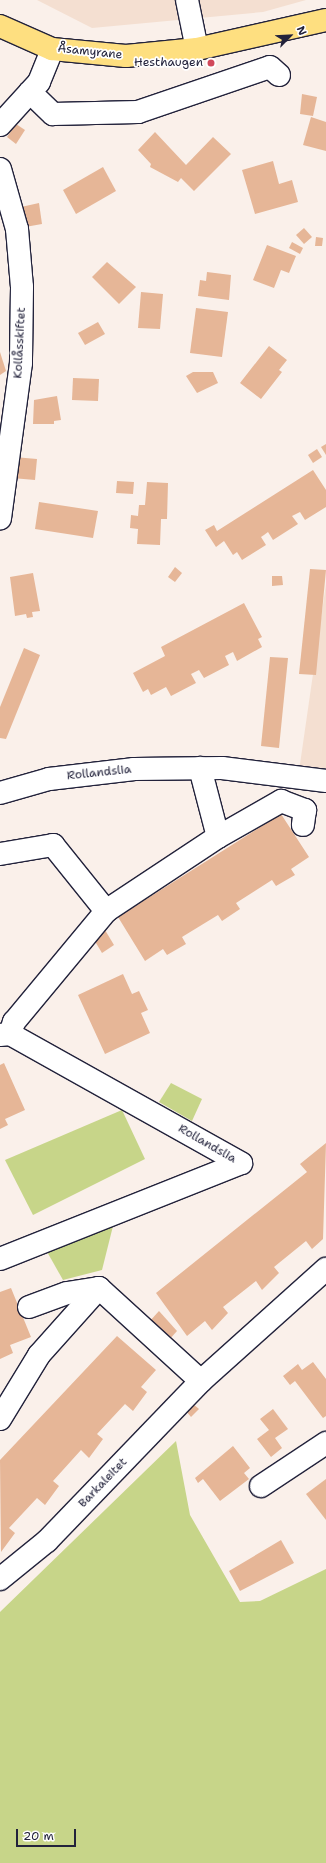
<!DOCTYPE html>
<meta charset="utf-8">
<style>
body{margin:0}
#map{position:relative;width:326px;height:1863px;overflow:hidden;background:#faf0ea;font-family:"Shantell Sans",sans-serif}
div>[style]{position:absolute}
.built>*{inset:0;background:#f4dfd1}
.green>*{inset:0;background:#c7d589}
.building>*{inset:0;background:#e6b697}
.roads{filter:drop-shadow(1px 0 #22223b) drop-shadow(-1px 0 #22223b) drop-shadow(0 1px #22223b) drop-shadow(0 -1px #22223b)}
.minor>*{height:22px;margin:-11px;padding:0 11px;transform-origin:11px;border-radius:11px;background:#fff}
.major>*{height:22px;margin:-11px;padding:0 11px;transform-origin:11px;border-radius:11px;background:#fedf80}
.dots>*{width:11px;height:11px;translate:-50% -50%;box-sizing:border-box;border:2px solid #fff;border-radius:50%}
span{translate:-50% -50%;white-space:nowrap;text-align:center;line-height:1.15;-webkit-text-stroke:3.5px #fff;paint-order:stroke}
.street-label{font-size:12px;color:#22223b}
.poi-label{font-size:12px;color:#22223b}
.right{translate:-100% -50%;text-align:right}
.north{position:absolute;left:270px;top:16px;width:40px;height:40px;-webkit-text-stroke:3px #fff;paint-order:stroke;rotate:66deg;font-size:11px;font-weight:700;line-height:16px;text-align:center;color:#22223b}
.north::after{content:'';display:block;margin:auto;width:14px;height:18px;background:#22223b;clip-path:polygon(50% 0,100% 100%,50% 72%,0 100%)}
.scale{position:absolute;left:16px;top:1829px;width:60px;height:18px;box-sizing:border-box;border:2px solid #22223b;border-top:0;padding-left:5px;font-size:12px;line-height:14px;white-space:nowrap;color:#22223b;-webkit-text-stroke:3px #fff;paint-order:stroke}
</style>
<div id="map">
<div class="built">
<i style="clip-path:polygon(37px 0,306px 0,263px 12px,92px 28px)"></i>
<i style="clip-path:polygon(326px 584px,326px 783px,298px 778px)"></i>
</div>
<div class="green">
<i style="clip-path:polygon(171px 1083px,202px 1099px,192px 1121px,159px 1102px)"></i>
<i style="clip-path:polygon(122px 1110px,145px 1159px,33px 1215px,5px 1160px)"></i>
<i style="clip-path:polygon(113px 1226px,102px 1270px,63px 1280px,46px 1250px)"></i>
<i style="clip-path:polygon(176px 1441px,190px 1515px,240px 1602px,260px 1601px,326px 1569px,326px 1863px,0 1863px,0 1612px)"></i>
</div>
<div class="building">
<i style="clip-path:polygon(302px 94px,317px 97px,313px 116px,300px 114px)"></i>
<i style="clip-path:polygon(311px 117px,326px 122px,326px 151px,303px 145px)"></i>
<i style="clip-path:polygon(16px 124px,25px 130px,16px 144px,7px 137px)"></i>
<i style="clip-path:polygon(155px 132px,186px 165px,213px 137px,231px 154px,194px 191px,181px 178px,178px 182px,150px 167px,151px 164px,138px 150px)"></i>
<i style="clip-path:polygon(273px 161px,279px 184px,292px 180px,298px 202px,255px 214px,242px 170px)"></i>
<i style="clip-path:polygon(103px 167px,116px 191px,76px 214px,63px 190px)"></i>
<i style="clip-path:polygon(39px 203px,42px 224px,25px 227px,21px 207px)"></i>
<i style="clip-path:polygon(304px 228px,312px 237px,304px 244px,296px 235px)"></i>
<i style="clip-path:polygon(316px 237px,323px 238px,322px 246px,315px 246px)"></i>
<i style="clip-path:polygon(292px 242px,303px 248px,300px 254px,289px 248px)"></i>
<i style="clip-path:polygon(267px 245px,296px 256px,289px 273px,281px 270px,274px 288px,253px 280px)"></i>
<i style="clip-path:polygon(107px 262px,136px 287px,119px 304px,92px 277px)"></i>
<i style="clip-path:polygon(207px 272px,231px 275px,229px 300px,198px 296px,200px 280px,206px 281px)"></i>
<i style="clip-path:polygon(141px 292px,163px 294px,160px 329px,138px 328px)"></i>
<i style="clip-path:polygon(196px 308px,228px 312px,222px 357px,190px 353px)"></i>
<i style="clip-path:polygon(98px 322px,105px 334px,85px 345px,78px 333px)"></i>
<i style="clip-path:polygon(269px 346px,287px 360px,279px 370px,282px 372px,261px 399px,240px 383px)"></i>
<i style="clip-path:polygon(0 352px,6px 371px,0 375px)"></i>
<i style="clip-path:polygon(193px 372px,213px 372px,218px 383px,197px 393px,186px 376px)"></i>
<i style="clip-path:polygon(73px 378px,99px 379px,98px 401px,72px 400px)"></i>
<i style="clip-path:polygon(57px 396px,61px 420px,54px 421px,54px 424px,33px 424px,34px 400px)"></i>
<i style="clip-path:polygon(326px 444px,326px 455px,321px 447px)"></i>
<i style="clip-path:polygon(317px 449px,322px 457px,313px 463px,308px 455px)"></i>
<i style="clip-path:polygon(14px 457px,37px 459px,35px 480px,12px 478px)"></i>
<i style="clip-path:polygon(313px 470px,326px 490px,326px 507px,305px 520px,300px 512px,292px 516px,298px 524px,273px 540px,268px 532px,264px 535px,261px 537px,266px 545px,242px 560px,237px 552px,233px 555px,224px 541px,216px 547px,205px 530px,214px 525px,217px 531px)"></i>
<i style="clip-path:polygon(117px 481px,134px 482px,133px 494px,116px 493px)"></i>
<i style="clip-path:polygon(147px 482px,168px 483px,167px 519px,161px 519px,160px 545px,137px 544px,138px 529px,130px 528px,131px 515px,138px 516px,139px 505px,145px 505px)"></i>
<i style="clip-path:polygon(39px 502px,98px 511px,93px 538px,35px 529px)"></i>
<i style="clip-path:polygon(175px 567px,182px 573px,175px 582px,168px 577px)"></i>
<i style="clip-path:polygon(310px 569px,326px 570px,316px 675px,299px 674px)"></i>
<i style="clip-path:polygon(33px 573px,40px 611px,32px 612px,33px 617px,27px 618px,26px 614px,15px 616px,10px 577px)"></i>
<i style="clip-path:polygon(272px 576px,282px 576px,283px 585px,272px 586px)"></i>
<i style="clip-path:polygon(244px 603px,262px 637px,258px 639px,262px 647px,237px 661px,233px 652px,225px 656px,229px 665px,204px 678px,199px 670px,191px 674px,196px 683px,171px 696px,166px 687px,151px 695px,148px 689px,143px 692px,133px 673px,165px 656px,161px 647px)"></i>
<i style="clip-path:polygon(24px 648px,40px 655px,6px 739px,0 738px,0 707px)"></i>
<i style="clip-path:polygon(270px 657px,288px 658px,279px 748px,261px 746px)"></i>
<i style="clip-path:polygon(281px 814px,309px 857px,291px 869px,295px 875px,276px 886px,272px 880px,236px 903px,240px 909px,222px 921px,218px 915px,182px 937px,186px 944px,167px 955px,163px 949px,145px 961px,118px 917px)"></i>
<i style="clip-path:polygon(105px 930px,114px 945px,102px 953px,93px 938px)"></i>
<i style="clip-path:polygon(123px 974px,132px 994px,139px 991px,148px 1010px,141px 1013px,150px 1033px,105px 1054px,78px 995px)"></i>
<i style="clip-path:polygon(4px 1063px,25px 1110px,5px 1119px,8px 1125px,0 1129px,0 1065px)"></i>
<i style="clip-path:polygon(326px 1143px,323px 1239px,312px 1249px,306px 1241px,274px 1267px,279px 1273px,262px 1290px,256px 1281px,223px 1307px,228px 1313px,212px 1330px,205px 1321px,187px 1336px,156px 1293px,307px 1172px,300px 1164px)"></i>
<i style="clip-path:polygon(11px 1288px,31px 1337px,10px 1345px,13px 1353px,0 1359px,0 1292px)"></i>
<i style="clip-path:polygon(159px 1311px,177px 1331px,169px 1340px,149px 1322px)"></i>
<i style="clip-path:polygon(117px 1336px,156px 1370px,141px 1387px,147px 1392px,133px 1411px,125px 1404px,97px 1434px,103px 1439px,89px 1458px,81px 1450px,53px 1481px,59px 1486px,45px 1505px,37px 1498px,9px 1528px,15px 1533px,1px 1552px,0 1460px)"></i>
<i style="clip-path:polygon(313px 1362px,326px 1379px,326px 1416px,323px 1418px,295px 1381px,290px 1385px,283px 1376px,298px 1364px,302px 1370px)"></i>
<i style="clip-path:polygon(193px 1404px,199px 1409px,191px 1417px,186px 1411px)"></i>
<i style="clip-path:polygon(273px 1409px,288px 1429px,275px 1438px,282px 1448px,271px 1457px,257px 1439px,269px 1430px,260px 1419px)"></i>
<i style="clip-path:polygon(233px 1446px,250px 1468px,244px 1473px,249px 1479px,220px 1501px,203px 1479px,198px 1483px,195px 1478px)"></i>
<i style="clip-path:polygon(326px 1479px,326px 1520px,306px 1494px)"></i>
<i style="clip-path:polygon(281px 1540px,294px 1563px,240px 1591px,229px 1571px)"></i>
</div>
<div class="roads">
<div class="minor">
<i style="left:187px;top:0;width:50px;rotate:78.5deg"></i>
<i style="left:30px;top:92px;width:32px;rotate:44deg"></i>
<i style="left:53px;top:114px;width:85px;rotate:-1.3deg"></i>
<i style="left:138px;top:112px;width:139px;rotate:-18.8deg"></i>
<i style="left:270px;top:67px;width:12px;rotate:42deg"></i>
<i style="left:0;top:125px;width:58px;rotate:-47.8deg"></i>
<i style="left:39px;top:82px;width:35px;rotate:-68deg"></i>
<i style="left:0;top:169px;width:62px;rotate:74.2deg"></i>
<i style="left:17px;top:229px;width:58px;rotate:85.1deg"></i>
<i style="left:22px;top:287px;width:76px;rotate:90.8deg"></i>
<i style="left:21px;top:363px;width:157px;rotate:97.7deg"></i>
<i style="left:200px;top:768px;width:71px;rotate:75.4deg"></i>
<i style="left:0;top:793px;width:51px;rotate:-15.9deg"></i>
<i style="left:49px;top:779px;width:86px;rotate:-6.7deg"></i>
<i style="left:134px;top:769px;width:88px;rotate:-0.7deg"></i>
<i style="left:222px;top:768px;width:105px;rotate:7.1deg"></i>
<i style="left:0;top:854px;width:54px;rotate:-9.6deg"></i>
<i style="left:53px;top:845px;width:85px;rotate:51.2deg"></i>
<i style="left:10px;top:1034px;width:13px;rotate:-72deg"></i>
<i style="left:14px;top:1022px;width:144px;rotate:-50.3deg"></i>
<i style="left:106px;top:911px;width:134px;rotate:-33.5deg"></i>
<i style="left:218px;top:837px;width:73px;rotate:-29.7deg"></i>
<i style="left:281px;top:801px;width:26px;rotate:21deg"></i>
<i style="left:305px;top:810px;width:15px;rotate:98deg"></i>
<i style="left:0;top:1035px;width:10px;rotate:-6deg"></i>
<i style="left:10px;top:1034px;width:265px;rotate:29.2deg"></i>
<i style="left:0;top:1259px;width:259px;rotate:-21.7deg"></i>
<i style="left:29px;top:1307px;width:40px;rotate:-20.2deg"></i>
<i style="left:67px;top:1293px;width:32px;rotate:-9deg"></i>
<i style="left:0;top:1419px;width:75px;rotate:-58.6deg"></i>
<i style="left:39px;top:1355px;width:90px;rotate:-48.2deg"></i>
<i style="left:99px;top:1288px;width:138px;rotate:42.4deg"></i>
<i style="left:261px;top:1486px;width:78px;rotate:-33.5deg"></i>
<i style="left:0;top:1579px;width:60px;rotate:-39deg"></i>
<i style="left:47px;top:1541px;width:222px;rotate:-46.1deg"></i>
<i style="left:201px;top:1381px;width:168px;rotate:-41.9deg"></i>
</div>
<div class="major">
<i style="left:0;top:26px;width:57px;rotate:23.9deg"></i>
<i style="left:52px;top:49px;width:74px;rotate:5.4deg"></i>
<i style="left:126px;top:56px;width:71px;rotate:-5.6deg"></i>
<i style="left:197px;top:49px;width:132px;rotate:-12.7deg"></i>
</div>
</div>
<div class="dots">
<i style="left:211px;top:63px;background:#d1495b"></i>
</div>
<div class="street-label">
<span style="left:90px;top:52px;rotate:6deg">Åsamyrane</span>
<span style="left:20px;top:343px;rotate:-87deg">Kollåsskiftet</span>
<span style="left:99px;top:773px;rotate:-6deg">Rollandslia</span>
<span style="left:207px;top:1144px;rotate:30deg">Rollandslia</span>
<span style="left:103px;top:1483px;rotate:-46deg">Barkaleitet</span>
</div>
<div class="poi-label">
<span class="right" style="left:203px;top:63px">Hesthaugen</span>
</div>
<div class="north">N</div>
<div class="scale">20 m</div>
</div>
